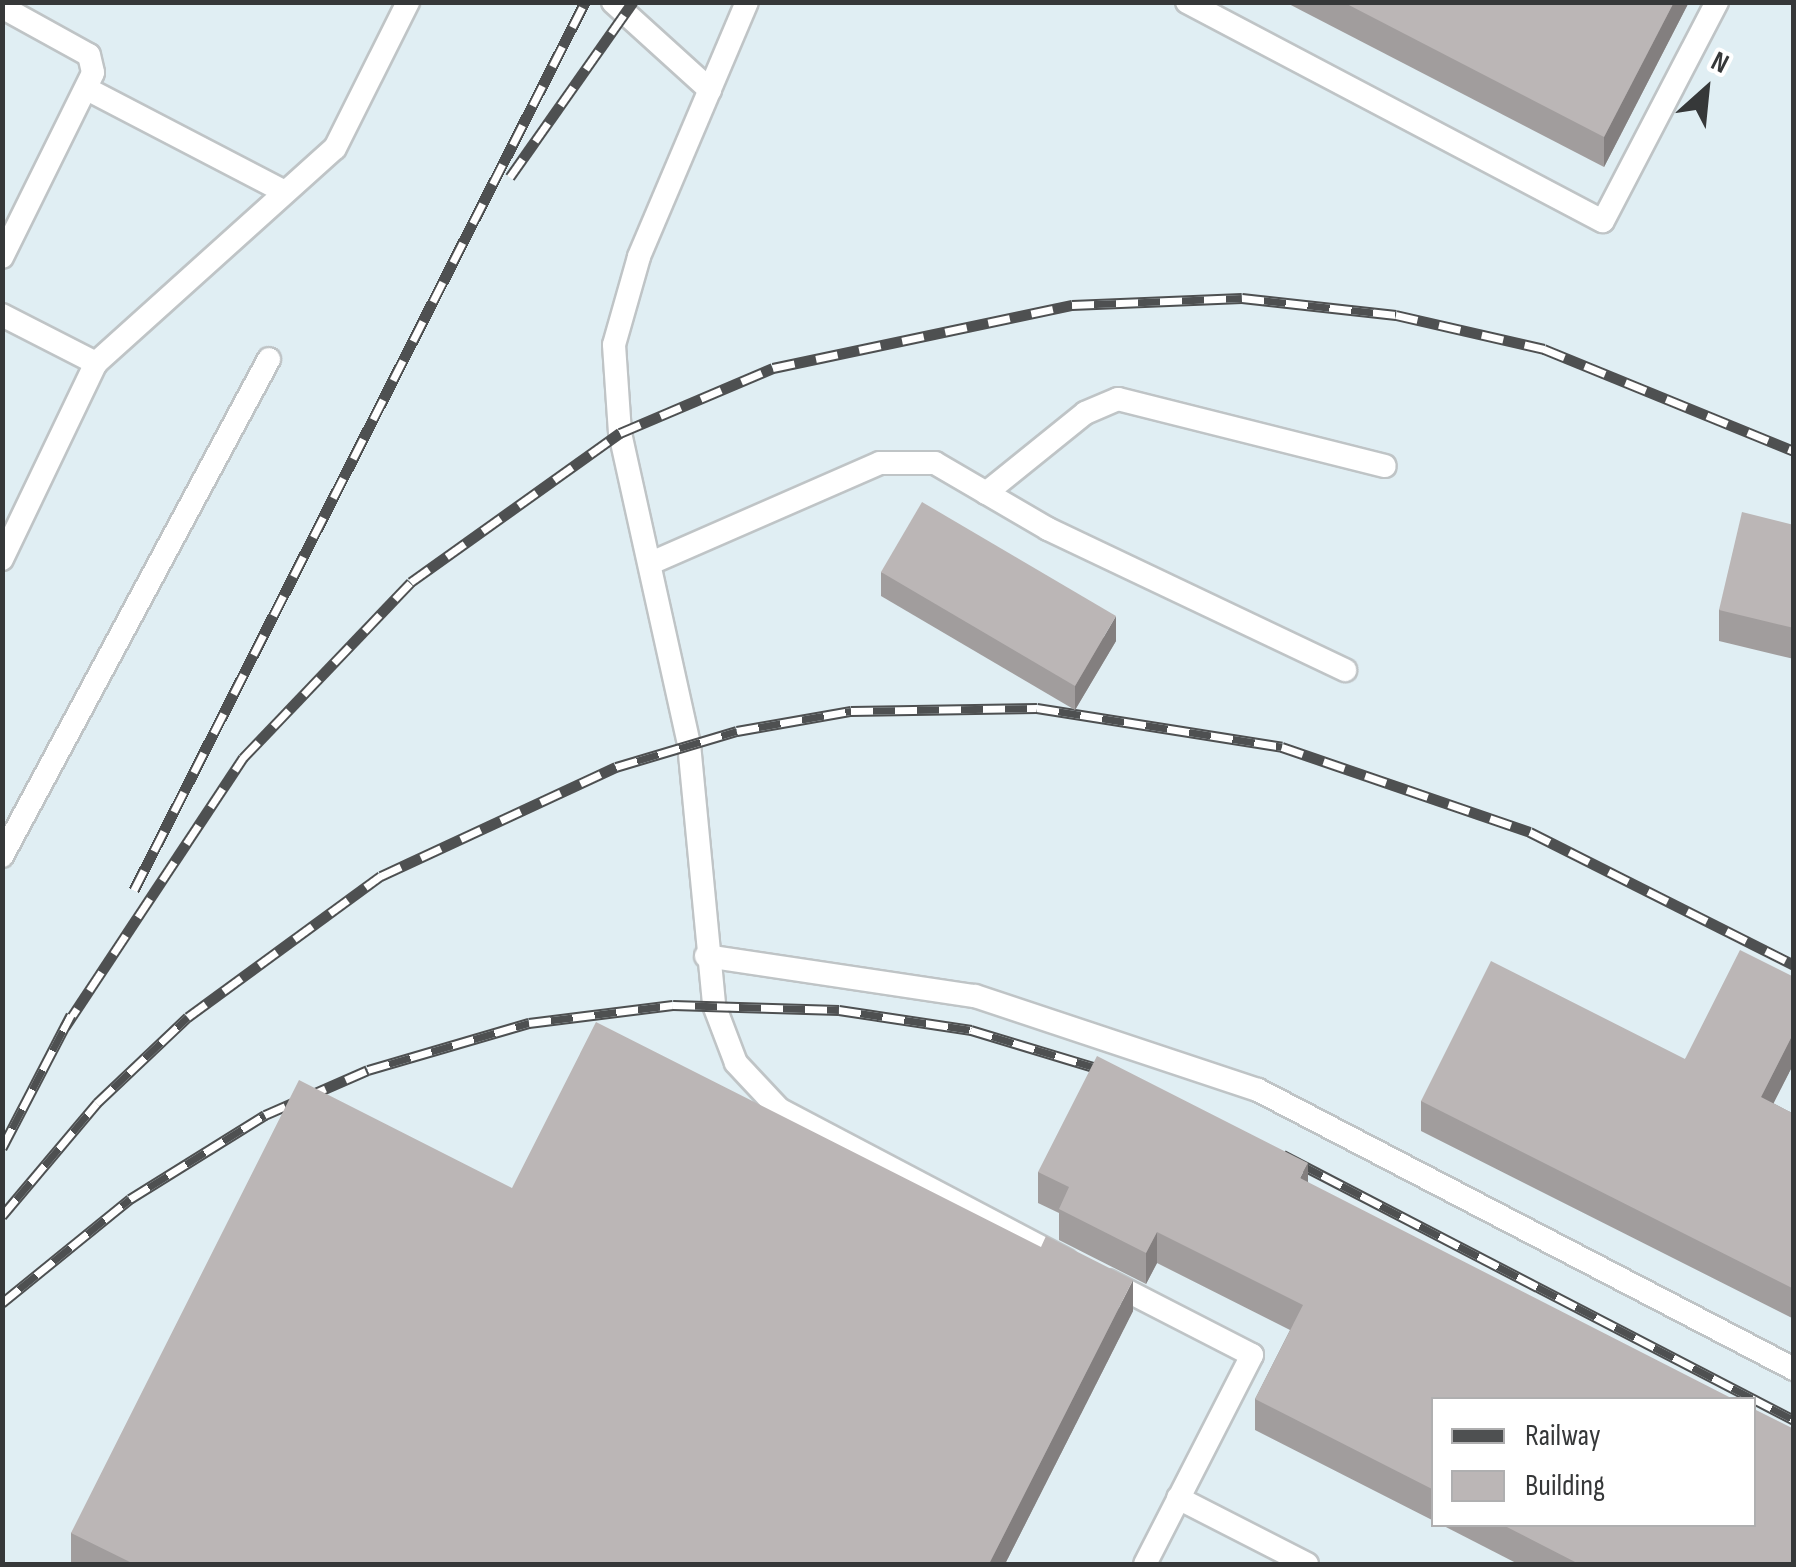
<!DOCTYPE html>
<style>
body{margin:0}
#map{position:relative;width:1796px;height:1567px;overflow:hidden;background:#f3f8fa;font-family:"Sofia Sans Condensed",sans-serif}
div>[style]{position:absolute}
.built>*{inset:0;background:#e0eef3}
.roads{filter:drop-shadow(2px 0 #bfc4c6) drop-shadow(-2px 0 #bfc4c6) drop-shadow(0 2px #bfc4c6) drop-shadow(0 -2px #bfc4c6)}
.service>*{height:22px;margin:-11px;padding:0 11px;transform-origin:11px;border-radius:11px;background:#fff}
.rail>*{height:11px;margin-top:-5.5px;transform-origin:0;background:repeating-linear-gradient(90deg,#fff 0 22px,#4e5051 0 44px);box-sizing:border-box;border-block:2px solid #4e5051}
.wall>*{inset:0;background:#a19d9d}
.shaded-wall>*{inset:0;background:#837f7f}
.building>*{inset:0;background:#bbb6b6}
span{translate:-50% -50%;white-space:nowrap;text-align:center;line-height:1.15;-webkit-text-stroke:8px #fff;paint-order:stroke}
.frame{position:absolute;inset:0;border:5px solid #363839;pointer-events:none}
.legend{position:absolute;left:1431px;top:1397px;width:325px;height:130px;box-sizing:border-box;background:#fff;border:2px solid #afafb0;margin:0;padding:12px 18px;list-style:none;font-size:30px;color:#363839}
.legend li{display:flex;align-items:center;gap:20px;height:50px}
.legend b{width:50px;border:2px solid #afafb0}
.north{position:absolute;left:1656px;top:40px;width:100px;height:100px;-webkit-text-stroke:8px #fff;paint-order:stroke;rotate:27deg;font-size:28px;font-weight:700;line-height:40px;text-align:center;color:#363839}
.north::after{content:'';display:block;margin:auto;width:35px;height:45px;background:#363839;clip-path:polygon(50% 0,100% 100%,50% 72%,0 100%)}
</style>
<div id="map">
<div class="built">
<i style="clip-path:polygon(evenodd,3px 3px,1793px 3px,1793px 1564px,3px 1564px,3px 3px,1434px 1400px,1754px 1400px,1754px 1524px,1434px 1524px,1434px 1400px)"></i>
</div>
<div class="roads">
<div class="service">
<i style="left:613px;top:2px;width:131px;rotate:42.2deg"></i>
<i style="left:747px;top:2px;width:277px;rotate:113deg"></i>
<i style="left:639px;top:257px;width:91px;rotate:105.9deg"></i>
<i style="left:614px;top:345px;width:88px;rotate:86.1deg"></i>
<i style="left:620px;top:433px;width:319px;rotate:77.5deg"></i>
<i style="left:689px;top:744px;width:262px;rotate:84.5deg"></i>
<i style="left:714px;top:1005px;width:62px;rotate:69.2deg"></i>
<i style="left:736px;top:1063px;width:63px;rotate:46.9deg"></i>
<i style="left:779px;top:1109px;width:324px;rotate:27.8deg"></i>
<i style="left:1187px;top:2px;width:470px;rotate:27.8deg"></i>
<i style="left:1603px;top:221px;width:247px;rotate:-62.5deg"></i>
<i style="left:2px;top:7px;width:99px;rotate:28.9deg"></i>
<i style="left:89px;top:55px;width:18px;rotate:77deg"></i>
<i style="left:93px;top:73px;width:205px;rotate:116.3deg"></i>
<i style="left:89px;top:90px;width:216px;rotate:27.5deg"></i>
<i style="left:2px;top:315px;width:106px;rotate:27.1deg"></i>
<i style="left:986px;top:493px;width:127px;rotate:-38.9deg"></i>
<i style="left:1085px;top:413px;width:36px;rotate:-23deg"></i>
<i style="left:1118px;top:399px;width:275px;rotate:14.1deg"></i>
<i style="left:2px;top:559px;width:217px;rotate:-64.4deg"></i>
<i style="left:96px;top:363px;width:321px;rotate:-42deg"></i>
<i style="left:335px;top:148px;width:163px;rotate:-63.4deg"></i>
<i style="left:651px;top:563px;width:250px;rotate:-23.6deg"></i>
<i style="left:880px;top:463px;width:55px"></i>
<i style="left:935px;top:463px;width:131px;rotate:30.3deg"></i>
<i style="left:1048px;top:529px;width:329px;rotate:25.4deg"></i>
<i style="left:2px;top:856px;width:564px;rotate:-61.75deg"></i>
<i style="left:706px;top:956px;width:272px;rotate:8.5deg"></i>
<i style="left:975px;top:996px;width:298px;rotate:18.4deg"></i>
<i style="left:1258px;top:1090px;width:604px;rotate:27.5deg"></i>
<i style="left:1108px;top:1281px;width:162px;rotate:27.2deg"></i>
<i style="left:1252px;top:1355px;width:235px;rotate:117.1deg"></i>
<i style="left:1178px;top:1498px;width:145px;rotate:27.1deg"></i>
</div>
</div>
<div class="rail">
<i style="left:510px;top:177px;width:214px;rotate:-54.9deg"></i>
<i style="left:134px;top:890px;width:996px;rotate:-63.07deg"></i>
<i style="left:65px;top:1027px;width:323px;rotate:-56.5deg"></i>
<i style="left:243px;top:758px;width:243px;rotate:-46.3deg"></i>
<i style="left:411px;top:582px;width:257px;rotate:-35.5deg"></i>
<i style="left:620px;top:433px;width:166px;rotate:-23deg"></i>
<i style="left:773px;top:368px;width:306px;rotate:-11.9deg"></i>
<i style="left:1072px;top:305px;width:170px;rotate:-2.4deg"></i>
<i style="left:1242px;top:298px;width:155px;rotate:6.3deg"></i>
<i style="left:1396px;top:315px;width:152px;rotate:12.9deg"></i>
<i style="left:1544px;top:349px;width:270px;rotate:22.2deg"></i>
<i style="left:2px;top:1148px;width:150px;rotate:-62.6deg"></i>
<i style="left:1283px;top:1155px;width:576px;rotate:27.41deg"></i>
<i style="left:2px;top:1216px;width:148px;rotate:-49.9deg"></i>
<i style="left:97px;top:1103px;width:125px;rotate:-43.4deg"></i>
<i style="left:188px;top:1017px;width:239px;rotate:-36.2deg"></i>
<i style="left:381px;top:876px;width:259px;rotate:-24.9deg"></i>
<i style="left:616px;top:767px;width:126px;rotate:-16.6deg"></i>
<i style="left:737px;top:731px;width:116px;rotate:-10deg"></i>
<i style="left:851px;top:711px;width:186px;rotate:-0.9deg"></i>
<i style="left:1037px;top:708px;width:248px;rotate:9deg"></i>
<i style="left:1282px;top:747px;width:262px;rotate:18.9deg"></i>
<i style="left:1530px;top:832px;width:296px;rotate:26.7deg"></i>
<i style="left:2px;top:1303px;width:165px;rotate:-39.1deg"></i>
<i style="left:130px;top:1199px;width:159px;rotate:-31.9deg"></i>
<i style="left:265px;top:1115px;width:112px;rotate:-23.6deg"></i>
<i style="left:368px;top:1070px;width:168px;rotate:-16.3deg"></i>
<i style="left:529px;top:1023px;width:145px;rotate:-7.1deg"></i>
<i style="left:673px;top:1005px;width:166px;rotate:1.7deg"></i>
<i style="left:839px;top:1010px;width:134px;rotate:8.6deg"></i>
<i style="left:971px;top:1030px;width:152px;rotate:16.8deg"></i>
</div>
<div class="wall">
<i style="clip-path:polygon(1285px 2px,1689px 2px,1604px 167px)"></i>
<i style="clip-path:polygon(1794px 525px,1794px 659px,1719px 641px,1719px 610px)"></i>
<i style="clip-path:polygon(881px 572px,1116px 641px,1075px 710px,881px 596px)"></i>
<i style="clip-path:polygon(1794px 977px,1794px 1063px,1773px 1103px,1794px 1114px,1794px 1319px,1421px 1131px,1421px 1101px,1685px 1059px)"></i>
<i style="clip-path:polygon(1038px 1172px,1308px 1182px,1434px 1400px,1434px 1521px,1255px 1430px,1255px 1399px,1290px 1330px,1157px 1263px,1146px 1284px,1059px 1240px,1059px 1213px,1038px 1203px)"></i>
<i style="clip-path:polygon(512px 1188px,1133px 1311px,1005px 1564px,71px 1564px,71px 1533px)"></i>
<i style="clip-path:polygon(1440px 1524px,1754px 1524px,1794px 1564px,1518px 1564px)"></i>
</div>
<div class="shaded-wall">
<i style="clip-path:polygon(1674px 2px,1689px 2px,1604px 167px,1604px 137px)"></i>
<i style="clip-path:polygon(1116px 616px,1116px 641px,1075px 710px,1075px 686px)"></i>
<i style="clip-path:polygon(1794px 1032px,1794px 1063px,1761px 1128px,1761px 1097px)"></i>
<i style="clip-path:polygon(1308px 1163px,1308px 1194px,1300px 1178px)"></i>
<i style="clip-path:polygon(1157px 1232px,1157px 1263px,1146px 1284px,1146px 1253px)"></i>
<i style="clip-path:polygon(1133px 1280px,1133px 1311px,1005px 1564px,989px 1564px)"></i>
</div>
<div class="building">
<i style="clip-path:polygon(1343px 2px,1674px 2px,1604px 137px)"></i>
<i style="clip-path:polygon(922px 502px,1116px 616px,1075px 686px,881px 572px)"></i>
<i style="clip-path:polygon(1742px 512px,1794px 525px,1794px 628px,1719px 610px)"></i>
<i style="clip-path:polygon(1740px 950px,1794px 977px,1794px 1032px,1761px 1097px,1794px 1114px,1794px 1289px,1421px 1101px,1491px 961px,1685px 1059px)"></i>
<i style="clip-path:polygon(596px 1022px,1041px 1247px,1046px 1236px,1133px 1280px,989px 1564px,134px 1564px,71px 1533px,299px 1080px,512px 1188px)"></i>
<i style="clip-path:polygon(1097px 1056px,1308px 1163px,1300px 1178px,1735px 1400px,1434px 1400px,1434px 1490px,1255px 1399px,1303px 1305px,1157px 1232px,1146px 1253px,1059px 1209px,1069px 1187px,1038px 1172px)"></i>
<i style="clip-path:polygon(1754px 1409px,1794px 1429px,1794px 1564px,1579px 1564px,1501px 1524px,1754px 1524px)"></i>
</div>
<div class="frame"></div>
<ul class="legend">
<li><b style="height:12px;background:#4e5051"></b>Railway</li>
<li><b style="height:28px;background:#bbb6b6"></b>Building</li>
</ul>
<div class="north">N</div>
</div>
